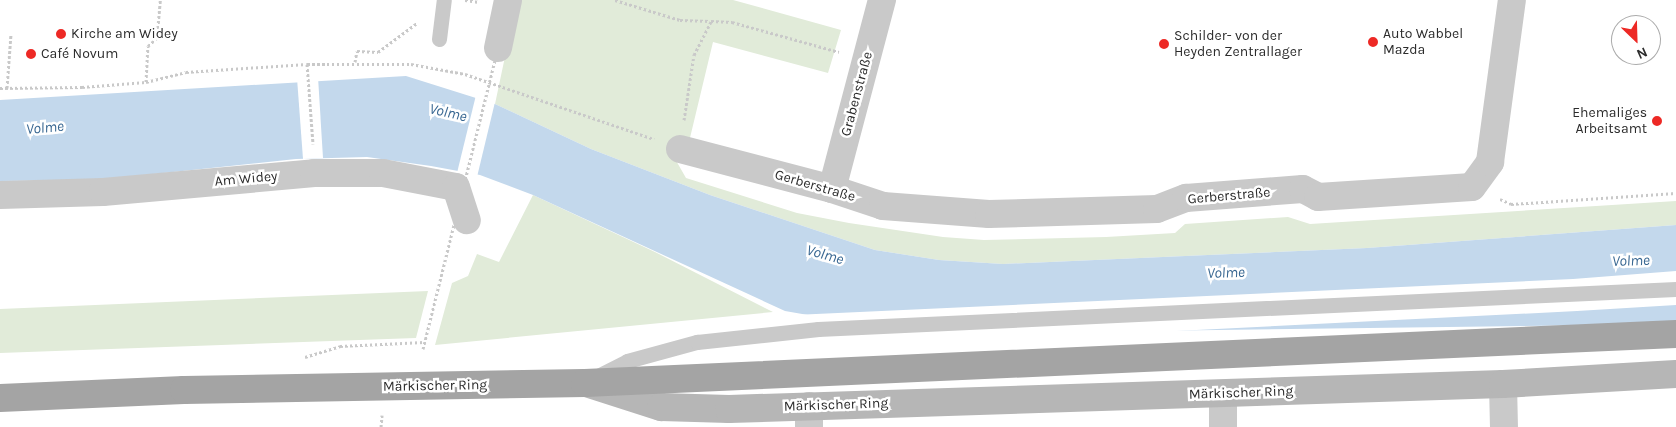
<!DOCTYPE html>
<meta charset="utf-8">
<style>
body{margin:0}
#map{position:relative;width:1676px;height:427px;overflow:hidden;background:#fff;font-family:Karla,sans-serif}
div>[style]{position:absolute}
.green>*{inset:0;background:#e1ebd9}
.water>*{inset:0;background:#c3d8ec}
.pier>*{inset:0;background:#fff}
.path>*{height:3px;margin-top:-1.5px;transform-origin:0;background:repeating-linear-gradient(90deg,#c9c9c9 0 2.5px,transparent 0 5px)}
.lane>*{height:15px;margin:-7.5px;padding:0 7.5px;transform-origin:7.5px;border-radius:7.5px;background:#c9c9c9}
.street>*{height:28px;margin:-14px;padding:0 14px;transform-origin:14px;border-radius:14px;background:#c9c9c9}
.secondary>*{height:28px;margin:-14px;padding:0 14px;transform-origin:14px;border-radius:14px;background:#b6b6b6}
.primary>*{height:28px;margin:-14px;padding:0 14px;transform-origin:14px;border-radius:14px;background:#a4a4a4}
.path-bridge>*{height:3px;margin-top:-1.5px;transform-origin:0;background:repeating-linear-gradient(90deg,#c9c9c9 0 2.5px,transparent 0 5px)}
.dots>*{width:14px;height:14px;translate:-50% -50%;box-sizing:border-box;border:2px solid #fff;border-radius:50%}
span{translate:-50% -50%;white-space:nowrap;text-align:center;line-height:1.15;-webkit-text-stroke:5px #fff;paint-order:stroke}
.poi-label{font-size:14px;color:#2c2c2c}
.left{translate:0 -50%;text-align:left}
.right{translate:-100% -50%;text-align:right}
.street-label{font-size:14px;color:#2c2c2c}
.water-label{font-size:15px;color:#376691;font-style:italic}
.north{position:absolute;left:1611px;top:15px;width:50px;height:50px;box-sizing:border-box;background:#fff;border:1px solid #ababab;border-radius:50%;rotate:156deg;font-size:14px;font-weight:700;line-height:20px;text-align:center;color:#2c2c2c}
.north::after{content:'';display:block;margin:auto;width:18px;height:22px;background:#ed2925;clip-path:polygon(50% 0,100% 100%,50% 72%,0 100%)}
</style>
<div id="map">
<div class="green">
<i style="clip-path:polygon(517px 0,733px 0,841px 30px,828px 73px,713px 42px,689px 142px,674px 157px,686px 178px,797px 213px,849px 223px,943px 237px,984px 240px,1106px 237px,1175px 233px,1185px 224px,1288px 217px,1310px 224px,1676px 201px,1676px 225px,1367px 248px,1003px 264px,939px 260px,875px 250px,710px 195px,591px 149px,495px 104px)"></i>
<i style="clip-path:polygon(533px 195px,655px 252px,773px 312px,435px 345px,452px 283px,468px 276px,477px 254px,499px 262px)"></i>
<i style="clip-path:polygon(428px 291px,416px 338px,0 353px,0 309px)"></i>
</div>
<div class="water">
<i style="clip-path:polygon(406px 76px,495px 104px,591px 149px,710px 195px,875px 250px,939px 260px,1003px 264px,1367px 248px,1676px 225px,1676px 324px,917px 334px,785px 311px,533px 195px,480px 175px,431px 166px,367px 157px,296px 159px,97px 180px,0 181px,0 100px)"></i>
</div>
<div class="pier">
<i style="clip-path:polygon(318px 77px,323px 158px,303px 159px,297px 78px)"></i>
<i style="clip-path:polygon(476px 95px,495px 102px,477px 177px,457px 173px)"></i>
<i style="clip-path:polygon(1676px 271px,1676px 305px,1577px 311px,1116px 334px,917px 337px,794px 315px,1573px 279px)"></i>
</div>
<div class="path">
<i style="left:465px;top:0;width:14px;rotate:8deg"></i>
<i style="left:615px;top:0;width:68px;rotate:17.1deg"></i>
<i style="left:680px;top:20px;width:30px;rotate:2deg"></i>
<i style="left:355px;top:62px;width:11px;rotate:-80deg"></i>
<i style="left:357px;top:51px;width:21px;rotate:3deg"></i>
<i style="left:378px;top:52px;width:49px;rotate:-36.6deg"></i>
<i style="left:307px;top:64px;width:80px;rotate:85.7deg"></i>
<i style="left:146px;top:82px;width:36px;rotate:-87deg"></i>
<i style="left:148px;top:46px;width:12px;rotate:-42deg"></i>
<i style="left:157px;top:38px;width:38px;rotate:-85deg"></i>
<i style="left:0;top:88px;width:82px;rotate:-0.7deg"></i>
<i style="left:82px;top:87px;width:64px;rotate:-4.5deg"></i>
<i style="left:146px;top:82px;width:41px;rotate:-14deg"></i>
<i style="left:186px;top:72px;width:121px;rotate:-3.8deg"></i>
<i style="left:307px;top:64px;width:104px"></i>
<i style="left:411px;top:64px;width:55px;rotate:10.5deg"></i>
<i style="left:465px;top:74px;width:200px;rotate:19deg"></i>
<i style="left:7px;top:88px;width:54px;rotate:-85.8deg"></i>
<i style="left:684px;top:120px;width:66px;rotate:-81.3deg"></i>
<i style="left:694px;top:55px;width:38px;rotate:-63deg"></i>
<i style="left:711px;top:21px;width:21px;rotate:3deg"></i>
<i style="left:732px;top:22px;width:111px;rotate:15.7deg"></i>
<i style="left:1500px;top:199px;width:12px;rotate:24deg"></i>
<i style="left:1511px;top:204px;width:165px;rotate:-3.8deg"></i>
<i style="left:305px;top:357px;width:37px;rotate:-17deg"></i>
<i style="left:340px;top:346px;width:84px;rotate:-2.7deg"></i>
<i style="left:381px;top:427px;width:12px;rotate:-85deg"></i>
</div>
<div class="lane">
<i style="left:439px;top:39px;width:39px;rotate:-83deg"></i>
<i style="left:596px;top:377px;width:35px;rotate:-27deg"></i>
<i style="left:627px;top:361px;width:73px;rotate:-15.2deg"></i>
<i style="left:697px;top:342px;width:122px;rotate:-6.1deg"></i>
<i style="left:818px;top:329px;width:859px;rotate:-2.67deg"></i>
</div>
<div class="street">
<i style="left:498px;top:48px;width:49px;rotate:-78.2deg"></i>
<i style="left:680px;top:149px;width:157px;rotate:14.7deg"></i>
<i style="left:832px;top:189px;width:54px;rotate:18.4deg"></i>
<i style="left:883px;top:206px;width:106px;rotate:4.3deg"></i>
<i style="left:989px;top:214px;width:168px;rotate:-1.7deg"></i>
<i style="left:1157px;top:209px;width:31px;rotate:-21deg"></i>
<i style="left:1186px;top:198px;width:117px;rotate:-4.4deg"></i>
<i style="left:1303px;top:189px;width:17px;rotate:28deg"></i>
<i style="left:1318px;top:197px;width:154px;rotate:-3.7deg"></i>
<i style="left:1472px;top:187px;width:31px;rotate:-54deg"></i>
<i style="left:1490px;top:162px;width:163px;rotate:-82.3deg"></i>
<i style="left:832px;top:189px;width:196px;rotate:-75.2deg"></i>
<i style="left:0;top:195px;width:103px;rotate:-1.7deg"></i>
<i style="left:103px;top:192px;width:212px;rotate:-5.1deg"></i>
<i style="left:314px;top:173px;width:69px"></i>
<i style="left:383px;top:173px;width:74px;rotate:10.9deg"></i>
<i style="left:456px;top:187px;width:35px;rotate:72deg"></i>
<i style="left:1503px;top:384px;width:43px;rotate:88.7deg"></i>
<i style="left:1223px;top:394px;width:33px;rotate:90deg"></i>
<i style="left:809px;top:406px;width:21px;rotate:90deg"></i>
</div>
<div class="secondary">
<i style="left:589px;top:384px;width:76px;rotate:17.7deg"></i>
<i style="left:661px;top:407px;width:68px;rotate:1.7deg"></i>
<i style="left:729px;top:409px;width:774px;rotate:-1.85deg"></i>
<i style="left:1503px;top:384px;width:173px;rotate:-3.3deg"></i>
</div>
<div class="primary">
<i style="left:0;top:398px;width:184px;rotate:-2.5deg"></i>
<i style="left:184px;top:390px;width:401px;rotate:-1deg"></i>
<i style="left:585px;top:383px;width:1092px;rotate:-2.57deg"></i>
</div>
<div class="path-bridge">
<i style="left:423px;top:349px;width:310px;rotate:-76deg"></i>
</div>
<div class="dots">
<i style="left:61px;top:34px;background:#ed2925"></i>
<i style="left:1373px;top:42px;background:#ed2925"></i>
<i style="left:1164px;top:44px;background:#ed2925"></i>
<i style="left:31px;top:54px;background:#ed2925"></i>
<i style="left:1657px;top:121px;background:#ed2925"></i>
</div>
<div class="poi-label">
<span class="left" style="left:71px;top:34px">Kirche am Widey</span>
<span class="left" style="left:1383px;top:42px">Auto Wabbel<br>Mazda</span>
<span class="left" style="left:1174px;top:44px">Schilder- von der<br>Heyden Zentrallager</span>
<span class="left" style="left:41px;top:54px">Café Novum</span>
<span class="right" style="left:1647px;top:121px">Ehemaliges<br>Arbeitsamt</span>
</div>
<div class="street-label">
<span style="left:857px;top:94px;rotate:-75deg">Grabenstraße</span>
<span style="left:246px;top:179px;rotate:-5deg">Am Widey</span>
<span style="left:815px;top:186px;rotate:16deg">Gerberstraße</span>
<span style="left:1229px;top:196px;rotate:-5deg">Gerberstraße</span>
<span style="left:435px;top:386px;rotate:-1deg">Märkischer Ring</span>
<span style="left:1241px;top:393px;rotate:-2deg">Märkischer Ring</span>
<span style="left:836px;top:405px;rotate:-2deg">Märkischer Ring</span>
</div>
<div class="water-label">
<span style="left:448px;top:113px;rotate:13deg">Volme</span>
<span style="left:45px;top:128px;rotate:-5deg">Volme</span>
<span style="left:825px;top:255px;rotate:16deg">Volme</span>
<span style="left:1631px;top:261px;rotate:-2deg">Volme</span>
<span style="left:1226px;top:273px;rotate:-2deg">Volme</span>
</div>
<div class="north">N</div>
</div>
